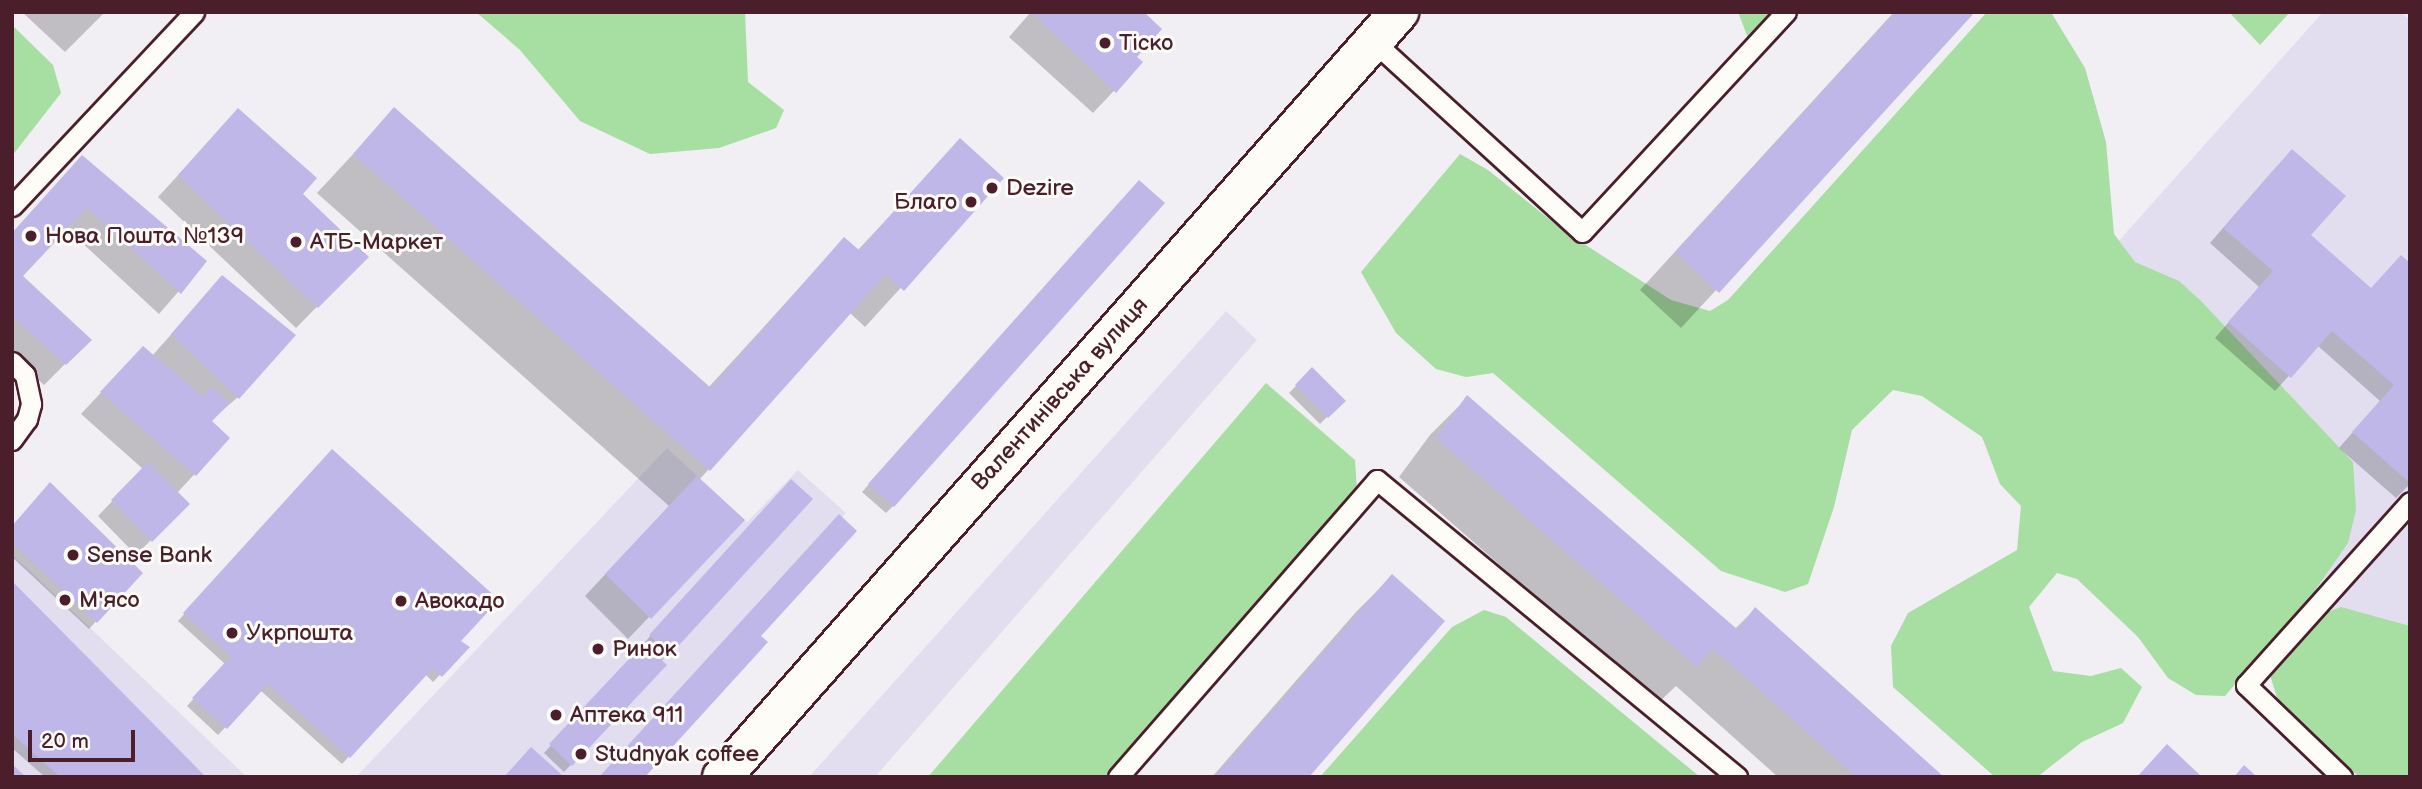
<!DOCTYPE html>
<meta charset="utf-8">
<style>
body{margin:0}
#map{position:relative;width:2422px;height:789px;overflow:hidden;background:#f1eef4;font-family:"Balsamiq Sans",sans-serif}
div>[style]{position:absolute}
.built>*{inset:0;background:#e2def0}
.green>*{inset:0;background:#a7dea2}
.shadow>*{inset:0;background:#0003}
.building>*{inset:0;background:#bfb7e8}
.roads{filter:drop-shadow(2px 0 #4a1f2b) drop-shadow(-2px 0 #4a1f2b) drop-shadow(0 2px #4a1f2b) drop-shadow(0 -2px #4a1f2b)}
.service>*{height:19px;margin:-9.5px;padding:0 9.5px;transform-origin:9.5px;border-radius:9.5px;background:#fdfcf7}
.tertiary>*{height:38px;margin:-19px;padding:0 19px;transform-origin:19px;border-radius:19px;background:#fdfcf7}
.dots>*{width:19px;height:19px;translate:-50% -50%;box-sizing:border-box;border:4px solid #fdfcf7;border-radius:50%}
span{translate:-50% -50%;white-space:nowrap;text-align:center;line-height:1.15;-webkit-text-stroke:6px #fdfcf7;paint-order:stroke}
.poi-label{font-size:23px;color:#4a1f2b}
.left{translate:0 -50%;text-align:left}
.right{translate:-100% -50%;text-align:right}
.street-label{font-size:23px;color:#4a1f2b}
.frame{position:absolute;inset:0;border:14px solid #4a1f2b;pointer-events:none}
.scale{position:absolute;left:28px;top:730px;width:107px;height:32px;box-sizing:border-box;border:4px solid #4a1f2b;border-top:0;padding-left:9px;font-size:21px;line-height:24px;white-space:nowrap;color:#4a1f2b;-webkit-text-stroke:5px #fdfcf7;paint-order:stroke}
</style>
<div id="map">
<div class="built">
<i style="clip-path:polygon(2323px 12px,2401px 12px,2410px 20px,2410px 657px,2376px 695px,2008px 365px)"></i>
<i style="clip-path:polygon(1226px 311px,1257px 340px,875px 777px,809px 777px)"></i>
<i style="clip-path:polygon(667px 448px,747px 522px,798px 470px,846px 513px,601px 777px,356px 777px)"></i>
<i style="clip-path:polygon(12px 555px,29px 570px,247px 777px,12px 777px)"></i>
</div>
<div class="green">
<i style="clip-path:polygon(476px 12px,745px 12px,748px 82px,784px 110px,776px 128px,719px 148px,650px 154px,580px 121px,520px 50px)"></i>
<i style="clip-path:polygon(1738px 12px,1775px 12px,1750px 43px)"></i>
<i style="clip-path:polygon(1987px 12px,2052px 14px,2085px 68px,2106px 142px,2114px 234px,2135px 262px,2179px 281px,2201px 301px,2353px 462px,2356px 510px,2348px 543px,2313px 593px,2225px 696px,2196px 695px,2168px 678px,2138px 637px,2077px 579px,2057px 573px,2029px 607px,2053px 671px,2091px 676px,2121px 668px,2142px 687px,2123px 723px,2082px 742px,2037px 777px,1995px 777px,1893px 687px,1891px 646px,1908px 613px,2017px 550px,2021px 506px,2000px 484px,1982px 437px,1922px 396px,1893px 390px,1852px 430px,1834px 507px,1808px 584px,1785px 592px,1721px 571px,1493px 373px,1466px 377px,1436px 369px,1396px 333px,1361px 272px,1460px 154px,1488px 170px,1564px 231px,1671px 300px,1710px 311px,1728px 300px)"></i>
<i style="clip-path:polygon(2229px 12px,2290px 12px,2260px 45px)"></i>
<i style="clip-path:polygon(12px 25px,53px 65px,61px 93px,12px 156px)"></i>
<i style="clip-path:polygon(1266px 383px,1355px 460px,1357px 490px,1106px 777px,928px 777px)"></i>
<i style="clip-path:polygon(2341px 607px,2410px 626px,2410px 777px,2359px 777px,2278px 701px,2270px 675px,2323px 614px)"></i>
<i style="clip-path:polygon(1484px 610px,1506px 617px,1700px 777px,1320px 777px,1452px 627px)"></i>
</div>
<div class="shadow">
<i style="clip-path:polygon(22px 12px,105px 12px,65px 52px)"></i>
<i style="clip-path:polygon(1031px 12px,1135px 58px,1141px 62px,1093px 113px,1009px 37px)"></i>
<i style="clip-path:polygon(1894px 12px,1973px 12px,1681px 328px,1640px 290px)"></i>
<i style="clip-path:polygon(238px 110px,301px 194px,366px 257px,296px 328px,158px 197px)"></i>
<i style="clip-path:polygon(394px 110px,708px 388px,844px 239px,857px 251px,960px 141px,1001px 178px,865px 327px,849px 312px,699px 480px,742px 520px,628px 639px,585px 596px,669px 506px,317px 193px)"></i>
<i style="clip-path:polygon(82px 157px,205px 261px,159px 314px,66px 228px,21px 276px,89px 340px,44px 385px,12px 356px,12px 233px)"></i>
<i style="clip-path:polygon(2277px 166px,2309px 235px,2370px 290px,2410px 265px,2410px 484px,2396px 498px,2339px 448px,2380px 401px,2317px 345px,2275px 391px,2215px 338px,2259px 287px,2210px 243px)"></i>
<i style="clip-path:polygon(1132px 189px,893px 506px,886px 513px,862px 492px)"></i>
<i style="clip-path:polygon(222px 277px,238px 397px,210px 421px,228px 438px,177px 493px,187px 504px,136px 555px,98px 516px,143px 469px,81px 414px,122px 370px,152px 356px)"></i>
<i style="clip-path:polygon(1312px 370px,1343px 401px,1320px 424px,1289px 393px)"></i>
<i style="clip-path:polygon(1467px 398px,1735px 629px,1755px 609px,1942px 777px,1778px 777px,1676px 686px,1658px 703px,1399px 477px,1430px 435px)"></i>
<i style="clip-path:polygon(325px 458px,458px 642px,467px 647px,433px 682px,425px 674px,342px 764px,260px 690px,218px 735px,187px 706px,225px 664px,178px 621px)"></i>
<i style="clip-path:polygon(784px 489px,661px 662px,665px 665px,564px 772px,544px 753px)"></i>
<i style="clip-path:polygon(12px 527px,140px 573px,89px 629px,12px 557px)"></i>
<i style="clip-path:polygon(1392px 576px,1307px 777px,1212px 777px,1356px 612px)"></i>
<i style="clip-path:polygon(12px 583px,204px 777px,45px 777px,12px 748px)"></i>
</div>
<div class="building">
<i style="clip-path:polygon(1031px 12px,1144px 12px,1162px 29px,1137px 57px,1143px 62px,1116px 93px)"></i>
<i style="clip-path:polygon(1895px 12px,1975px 12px,1719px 293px,1675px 252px)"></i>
<i style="clip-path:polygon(394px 107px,711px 388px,844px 237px,859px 250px,960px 138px,1004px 178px,904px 291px,886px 274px,710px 471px,353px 154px)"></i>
<i style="clip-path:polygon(238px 108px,317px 178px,303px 194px,369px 257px,318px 308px,178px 175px)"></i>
<i style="clip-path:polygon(2292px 149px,2346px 196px,2311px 235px,2371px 288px,2401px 255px,2410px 263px,2410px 483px,2352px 432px,2394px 385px,2332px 331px,2291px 378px,2228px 322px,2273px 271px,2223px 228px)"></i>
<i style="clip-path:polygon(82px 155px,207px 261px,181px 294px,87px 208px,23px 276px,92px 340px,66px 365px,12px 316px,12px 233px)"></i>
<i style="clip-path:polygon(1139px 180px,1165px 203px,894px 507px,868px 484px)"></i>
<i style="clip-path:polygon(222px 275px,296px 335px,239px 399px,171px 334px)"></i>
<i style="clip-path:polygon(143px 346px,203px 397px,212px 387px,230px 403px,212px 421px,230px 438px,196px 476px,100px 392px)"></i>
<i style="clip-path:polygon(1312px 367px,1346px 401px,1328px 418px,1295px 385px)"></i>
<i style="clip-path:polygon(1467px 395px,1738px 630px,1755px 607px,1944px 777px,1857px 777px,1713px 649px,1697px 667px,1436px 438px)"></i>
<i style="clip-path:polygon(332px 449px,499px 600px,461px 641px,470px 647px,442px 677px,433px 668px,350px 758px,268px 684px,227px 729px,192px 698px,231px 656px,183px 613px)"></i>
<i style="clip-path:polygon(148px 462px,190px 504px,152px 542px,111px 500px)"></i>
<i style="clip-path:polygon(697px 476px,745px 520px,651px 619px,605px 574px)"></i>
<i style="clip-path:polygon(791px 479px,813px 499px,670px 655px,649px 635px)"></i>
<i style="clip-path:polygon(50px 482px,143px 573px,97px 623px,12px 543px,12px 526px)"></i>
<i style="clip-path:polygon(839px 514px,857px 531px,761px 636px,768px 642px,645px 777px,599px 777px)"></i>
<i style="clip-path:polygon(1392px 574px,1445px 621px,1309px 777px,1214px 777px)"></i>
<i style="clip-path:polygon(12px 581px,206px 777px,60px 777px,12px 734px)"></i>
<i style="clip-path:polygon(644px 643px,667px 665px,572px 766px,549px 744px)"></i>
<i style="clip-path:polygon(2167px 744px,2202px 777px,2137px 777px)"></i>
<i style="clip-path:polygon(531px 747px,562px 775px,561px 777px,504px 777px)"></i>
<i style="clip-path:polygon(12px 764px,26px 777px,12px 777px)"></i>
<i style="clip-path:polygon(2244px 765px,2257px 777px,2234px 777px)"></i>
</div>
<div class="roads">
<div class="service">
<i style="left:1373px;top:41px;width:283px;rotate:42.4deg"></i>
<i style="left:1582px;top:232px;width:300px;rotate:-47.2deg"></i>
<i style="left:12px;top:206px;width:266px;rotate:-46.8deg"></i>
<i style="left:12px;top:362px;width:18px;rotate:45deg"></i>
<i style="left:25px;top:375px;width:30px;rotate:78deg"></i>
<i style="left:31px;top:404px;width:16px;rotate:105deg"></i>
<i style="left:27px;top:419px;width:26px;rotate:126deg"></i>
<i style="left:1118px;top:777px;width:394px;rotate:-48.9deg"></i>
<i style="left:1377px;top:480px;width:467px;rotate:39.5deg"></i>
<i style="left:2342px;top:777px;width:133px;rotate:-136.2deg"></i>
<i style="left:2246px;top:685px;width:246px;rotate:-48.1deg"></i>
</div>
<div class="tertiary">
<i style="left:722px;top:777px;width:1022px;rotate:-48.49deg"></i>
</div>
</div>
<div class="dots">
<i style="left:1105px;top:43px;background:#4a1f2b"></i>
<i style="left:992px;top:188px;background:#4a1f2b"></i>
<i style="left:971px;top:202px;background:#4a1f2b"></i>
<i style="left:31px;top:236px;background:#4a1f2b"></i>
<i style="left:296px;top:242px;background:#4a1f2b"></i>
<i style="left:73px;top:555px;background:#4a1f2b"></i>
<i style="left:65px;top:600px;background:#4a1f2b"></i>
<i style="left:401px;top:601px;background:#4a1f2b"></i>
<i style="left:232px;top:633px;background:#4a1f2b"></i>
<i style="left:598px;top:649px;background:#4a1f2b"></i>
<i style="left:556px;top:715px;background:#4a1f2b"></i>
<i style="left:581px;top:754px;background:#4a1f2b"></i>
</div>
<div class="poi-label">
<span class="left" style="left:1119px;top:43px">Тіско</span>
<span class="left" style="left:1006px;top:188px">Dezire</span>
<span class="right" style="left:957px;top:202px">Благо</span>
<span class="left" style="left:45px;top:236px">Нова Пошта №139</span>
<span class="left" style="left:310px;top:242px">АТБ-Маркет</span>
<span class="left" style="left:87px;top:555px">Sense Bank</span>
<span class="left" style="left:79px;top:600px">М'ясо</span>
<span class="left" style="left:415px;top:601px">Авокадо</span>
<span class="left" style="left:246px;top:633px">Укрпошта</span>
<span class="left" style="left:612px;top:649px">Ринок</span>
<span class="left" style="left:570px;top:715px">Аптека 911</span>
<span class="left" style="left:595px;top:754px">Studnyak coffee</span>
</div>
<div class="street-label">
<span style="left:1060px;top:394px;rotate:-48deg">Валентинівська вулиця</span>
</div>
<div class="frame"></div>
<div class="scale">20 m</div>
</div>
